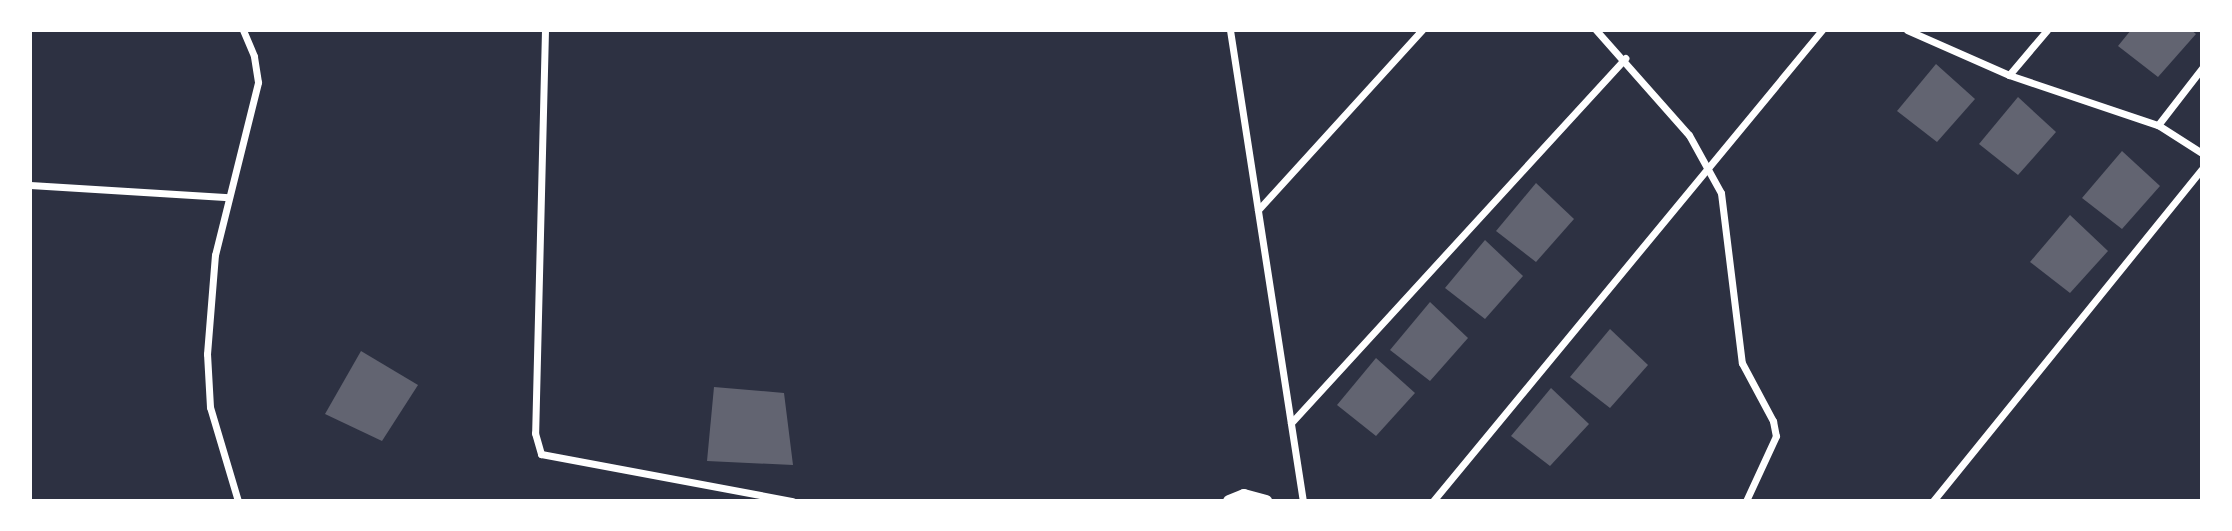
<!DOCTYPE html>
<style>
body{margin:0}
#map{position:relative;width:2232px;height:531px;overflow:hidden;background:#2d3142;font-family:Merriweather,serif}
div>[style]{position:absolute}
.building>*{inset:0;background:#626471}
.minor>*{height:7px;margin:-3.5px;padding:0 3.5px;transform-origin:3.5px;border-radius:3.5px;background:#fff}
.tertiary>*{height:12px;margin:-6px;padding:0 6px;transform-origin:6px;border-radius:6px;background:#fff}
span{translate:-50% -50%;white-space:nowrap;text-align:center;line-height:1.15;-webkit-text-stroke:6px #fff;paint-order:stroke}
.frame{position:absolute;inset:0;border:32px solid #fff;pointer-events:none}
</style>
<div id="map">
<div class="building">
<i style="clip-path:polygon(2131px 30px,2191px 30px,2196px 34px,2158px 77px,2118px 46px)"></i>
<i style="clip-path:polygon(1936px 64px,1975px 99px,1937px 142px,1897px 111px)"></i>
<i style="clip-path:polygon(2018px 97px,2056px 132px,2018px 175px,1979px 144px)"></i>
<i style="clip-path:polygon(2122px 151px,2160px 186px,2122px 229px,2082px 198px)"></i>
<i style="clip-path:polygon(1536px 183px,1574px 219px,1536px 262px,1496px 231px)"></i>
<i style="clip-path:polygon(2070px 215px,2108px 251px,2070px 293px,2030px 262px)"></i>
<i style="clip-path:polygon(1485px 240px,1523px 276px,1485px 319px,1445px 288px)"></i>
<i style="clip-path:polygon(1430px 302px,1468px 338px,1430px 381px,1390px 350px)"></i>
<i style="clip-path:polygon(1610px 329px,1648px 365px,1610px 408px,1570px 377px)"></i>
<i style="clip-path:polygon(361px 351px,418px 385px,382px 441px,325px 414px)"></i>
<i style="clip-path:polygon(1376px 358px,1415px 393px,1376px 436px,1337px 405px)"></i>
<i style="clip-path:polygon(714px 387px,784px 393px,793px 465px,707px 461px)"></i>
<i style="clip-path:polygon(1551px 388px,1589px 424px,1550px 466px,1511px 436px)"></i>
</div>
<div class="minor">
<i style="left:545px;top:30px;width:403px;rotate:91.4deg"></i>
<i style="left:535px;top:433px;width:22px;rotate:74deg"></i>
<i style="left:541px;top:454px;width:256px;rotate:10.6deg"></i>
<i style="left:1230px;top:30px;width:477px;rotate:81.2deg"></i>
<i style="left:1596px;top:30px;width:140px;rotate:48.5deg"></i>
<i style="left:1689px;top:135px;width:66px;rotate:61.1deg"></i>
<i style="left:1721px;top:193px;width:171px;rotate:83deg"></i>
<i style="left:1742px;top:363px;width:66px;rotate:61.9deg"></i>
<i style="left:1773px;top:421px;width:15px;rotate:79deg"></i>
<i style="left:1776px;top:436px;width:72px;rotate:114.8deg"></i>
<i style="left:1907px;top:30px;width:111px;rotate:23.8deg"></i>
<i style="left:2009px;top:75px;width:157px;rotate:18.6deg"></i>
<i style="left:2158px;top:125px;width:52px;rotate:32.5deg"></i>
<i style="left:2009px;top:75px;width:59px;rotate:-49.8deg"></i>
<i style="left:2158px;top:125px;width:72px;rotate:-52.3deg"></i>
<i style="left:30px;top:185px;width:199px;rotate:3.5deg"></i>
<i style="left:1258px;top:210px;width:244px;rotate:-47.7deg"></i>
<i style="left:1291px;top:423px;width:495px;rotate:-47.5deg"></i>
<i style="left:238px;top:501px;width:98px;rotate:-106.6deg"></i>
<i style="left:210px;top:407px;width:53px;rotate:-93.2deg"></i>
<i style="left:207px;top:354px;width:99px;rotate:-85.4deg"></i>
<i style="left:215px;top:255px;width:178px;rotate:-76deg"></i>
<i style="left:258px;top:82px;width:26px;rotate:-99deg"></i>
<i style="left:254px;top:56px;width:28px;rotate:-113deg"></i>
<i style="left:1433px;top:501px;width:611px;rotate:-50.45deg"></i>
<i style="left:1933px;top:501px;width:427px;rotate:-51deg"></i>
</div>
<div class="tertiary">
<i style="left:1229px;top:501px;width:16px;rotate:-22deg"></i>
<i style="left:1244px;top:495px;width:23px;rotate:15deg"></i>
</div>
<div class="frame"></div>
</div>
